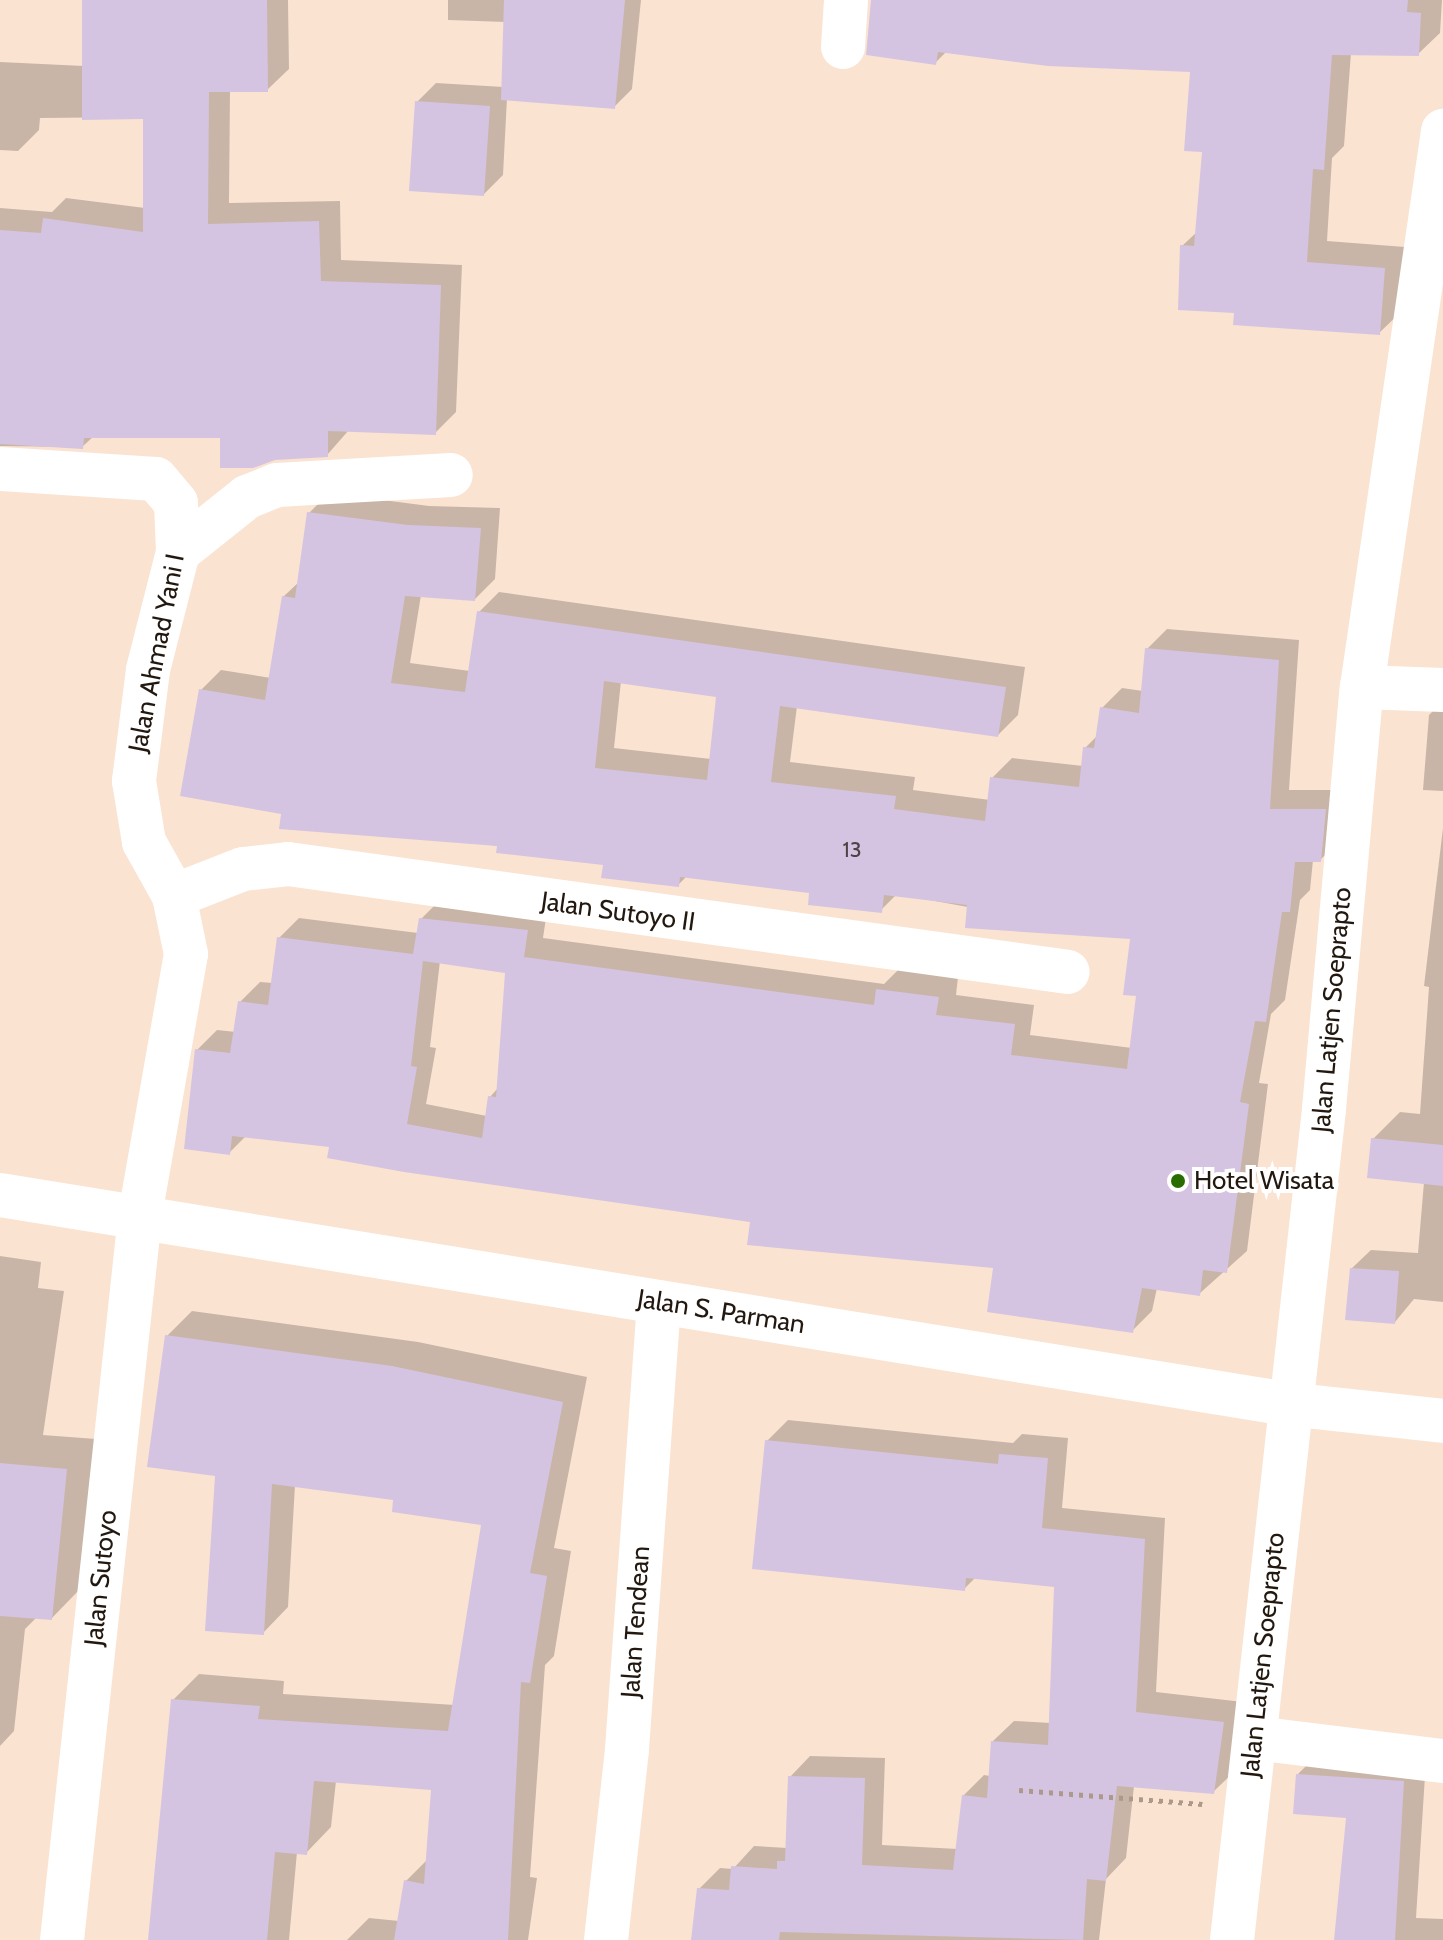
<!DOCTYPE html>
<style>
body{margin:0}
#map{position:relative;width:1443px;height:1940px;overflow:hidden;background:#fbe3d1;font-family:Cabin,sans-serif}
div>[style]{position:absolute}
.shadow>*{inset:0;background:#0003}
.building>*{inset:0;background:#d4c4e1}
.path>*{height:5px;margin-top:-2.5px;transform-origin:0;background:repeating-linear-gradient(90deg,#ac998a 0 4px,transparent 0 10px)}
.minor>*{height:44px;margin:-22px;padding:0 22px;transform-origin:22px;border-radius:22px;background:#fff}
.tertiary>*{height:44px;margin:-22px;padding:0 22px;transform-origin:22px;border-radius:22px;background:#fff}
.dots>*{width:22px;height:22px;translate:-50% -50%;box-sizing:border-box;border:4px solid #fff;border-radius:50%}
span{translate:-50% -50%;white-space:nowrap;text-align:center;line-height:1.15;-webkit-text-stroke:8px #fff;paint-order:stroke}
.number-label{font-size:22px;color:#4e4344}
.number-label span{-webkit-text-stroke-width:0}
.street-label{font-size:26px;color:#22180f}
.poi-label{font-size:26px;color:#22180f}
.left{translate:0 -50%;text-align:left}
</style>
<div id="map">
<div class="shadow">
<i style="clip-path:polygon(84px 0,288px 0,289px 69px,267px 90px,230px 90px,229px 203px,340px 201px,341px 260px,462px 265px,456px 412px,435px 433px,349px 430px,327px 455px,222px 436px,94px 436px,82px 447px,0 446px,0 208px,52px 212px,66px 198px,145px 208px,145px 117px,40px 118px,39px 130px,18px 151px,0 150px,0 62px,84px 66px)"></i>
<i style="clip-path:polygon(448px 0,641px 0,632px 89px,614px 107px,507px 98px,503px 175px,484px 194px,417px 102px,436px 83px,504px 87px,506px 22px,448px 20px)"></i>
<i style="clip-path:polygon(873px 0,1442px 0,1440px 33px,1418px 54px,1351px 53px,1344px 146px,1332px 158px,1327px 241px,1405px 247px,1401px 312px,1379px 333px,1236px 311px,1182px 246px,1198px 231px,1204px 150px,1193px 70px,947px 51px,935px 63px)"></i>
<i style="clip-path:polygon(evenodd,329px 493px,429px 506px,500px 508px,495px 579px,475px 599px,421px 595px,410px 663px,470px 671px,479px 612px,499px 592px,1025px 667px,1018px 715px,998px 735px,797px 706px,790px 762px,915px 777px,913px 790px,990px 800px,992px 778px,1012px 758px,1083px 766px,1085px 748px,1098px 735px,1102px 708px,1122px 688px,1143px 691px,1147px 649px,1167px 629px,1299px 640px,1289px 790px,1345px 790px,1341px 840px,1320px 860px,1313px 860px,1310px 890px,1300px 900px,1285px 1000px,1271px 1014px,1259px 1083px,1268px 1084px,1247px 1251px,1199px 1294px,1157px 1288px,1152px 1311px,1132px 1331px,996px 1266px,331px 1146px,246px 1136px,229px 1153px,197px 1050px,217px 1030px,236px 1032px,240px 1002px,260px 982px,273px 983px,279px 938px,299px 918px,418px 933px,421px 919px,441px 899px,547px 911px,543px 938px,884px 984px,898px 970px,958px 977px,956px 995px,1034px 1005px,1030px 1035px,1132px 1048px,1138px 995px,1132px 937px,897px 894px,881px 910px,812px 891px,688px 875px,678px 885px,605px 863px,283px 812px,201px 690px,221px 670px,271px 678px,283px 597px,300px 581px,309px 513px,329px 493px,621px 681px,718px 695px,711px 759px,614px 748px,621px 681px,329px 493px,440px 961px,507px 971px,498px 1088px,490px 1097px,487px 1116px,426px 1104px,436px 1048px,430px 1047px,440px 961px)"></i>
<i style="clip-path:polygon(1443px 701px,1443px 791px,1423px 790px,1429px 715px)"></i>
<i style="clip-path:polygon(1443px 828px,1443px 1302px,1414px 1299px,1395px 1322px,1351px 1269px,1371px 1250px,1418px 1253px,1424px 1182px,1373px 1139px,1400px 1112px,1420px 1114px,1429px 987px,1424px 986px)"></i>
<i style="clip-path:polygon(0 1256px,41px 1262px,38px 1288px,64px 1291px,43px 1435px,96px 1439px,81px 1588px,52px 1618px,37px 1617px,25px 1629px,14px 1731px,0 1746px)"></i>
<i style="clip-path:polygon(192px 1311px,418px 1342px,587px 1377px,554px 1548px,571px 1551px,554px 1656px,545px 1665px,530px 1877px,537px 1878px,528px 1940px,347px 1940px,369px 1918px,399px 1921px,406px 1881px,428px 1859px,433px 1789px,336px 1781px,331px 1827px,306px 1853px,297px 1852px,289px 1940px,150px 1940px,173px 1700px,199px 1674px,284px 1681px,283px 1694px,455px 1705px,484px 1523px,396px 1498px,295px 1485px,288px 1607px,263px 1633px,217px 1474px,167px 1336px)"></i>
<i style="clip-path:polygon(788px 1420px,1013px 1443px,1022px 1434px,1068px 1438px,1062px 1508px,1165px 1518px,1156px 1692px,1243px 1702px,1234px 1772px,1213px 1792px,1134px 1786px,1126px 1858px,1106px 1879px,1099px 1940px,693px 1940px,699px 1889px,720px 1868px,733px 1869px,754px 1846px,787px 1848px,790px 1777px,810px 1756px,885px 1758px,882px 1845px,958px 1849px,963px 1796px,984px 1775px,990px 1776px,993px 1741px,1014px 1721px,1051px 1723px,1056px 1585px,976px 1577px,964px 1589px,767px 1441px)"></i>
<i style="clip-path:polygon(1320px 1752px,1426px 1760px,1416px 1918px,1443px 1919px,1443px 1940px,1337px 1940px,1348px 1816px,1298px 1774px)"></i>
</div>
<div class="building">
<i style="clip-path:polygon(82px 0,267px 0,268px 92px,209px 92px,208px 224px,319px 221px,321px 281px,441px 285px,436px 435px,328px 431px,328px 457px,275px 460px,253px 468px,220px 468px,220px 438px,84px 438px,83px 449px,0 444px,0 230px,41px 233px,43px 218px,143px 232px,143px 119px,82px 120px)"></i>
<i style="clip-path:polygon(504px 0,625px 0,615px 109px,501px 100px)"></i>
<i style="clip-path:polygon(871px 0,1408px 0,1407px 12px,1421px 13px,1419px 56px,1332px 55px,1324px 170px,1313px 169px,1307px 262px,1385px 268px,1380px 335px,1233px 325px,1234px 313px,1178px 310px,1180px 245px,1194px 246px,1202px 152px,1184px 151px,1190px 72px,1048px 66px,938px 52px,936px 65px,866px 55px)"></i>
<i style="clip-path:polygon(415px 101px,490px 106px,484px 196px,409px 191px)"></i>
<i style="clip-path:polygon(evenodd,307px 512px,408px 525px,481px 528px,475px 601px,405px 596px,391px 683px,465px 692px,477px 611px,1006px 687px,998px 737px,780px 706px,771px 782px,896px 796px,894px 809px,985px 821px,990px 777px,1079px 787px,1083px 747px,1094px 748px,1100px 707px,1139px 713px,1145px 648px,1279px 660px,1270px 809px,1326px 809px,1321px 862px,1295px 862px,1290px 912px,1282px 912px,1266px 1022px,1255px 1021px,1240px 1102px,1249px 1104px,1227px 1273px,1203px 1270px,1200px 1296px,1142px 1288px,1133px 1333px,987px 1312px,993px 1268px,747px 1245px,750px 1222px,404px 1172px,327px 1158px,329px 1147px,232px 1136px,230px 1155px,184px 1149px,195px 1049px,230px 1053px,238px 1001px,268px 1005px,277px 937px,413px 954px,419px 918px,528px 930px,524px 957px,874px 1005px,876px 989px,939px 997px,936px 1015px,1015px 1024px,1011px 1055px,1127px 1069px,1136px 996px,1123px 995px,1130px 939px,965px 928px,967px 905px,884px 895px,882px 913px,808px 905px,809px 893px,680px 877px,679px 887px,601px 878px,603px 865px,496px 853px,497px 846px,279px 829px,281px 814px,180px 796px,199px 689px,265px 700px,282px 596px,295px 598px,307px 512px,604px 681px,716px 697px,707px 780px,595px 768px,604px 681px,307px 512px,423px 961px,505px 973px,496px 1097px,488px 1096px,482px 1138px,407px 1124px,417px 1067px,411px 1066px,423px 961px)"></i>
<i style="clip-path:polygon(1371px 1138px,1443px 1145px,1443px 1186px,1367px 1178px)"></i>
<i style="clip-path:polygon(1350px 1268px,1399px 1271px,1395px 1324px,1345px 1320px)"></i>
<i style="clip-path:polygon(165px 1335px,392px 1366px,563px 1402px,530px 1573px,547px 1576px,530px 1683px,521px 1682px,508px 1940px,394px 1940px,404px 1880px,424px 1884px,431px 1790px,314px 1781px,307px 1855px,275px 1852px,267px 1940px,148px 1940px,171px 1699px,260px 1706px,258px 1719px,448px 1731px,481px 1525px,392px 1512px,393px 1500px,272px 1484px,264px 1635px,205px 1631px,215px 1476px,147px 1467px)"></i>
<i style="clip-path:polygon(765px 1440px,998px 1464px,999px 1454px,1048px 1458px,1042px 1528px,1145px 1539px,1136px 1712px,1224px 1722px,1214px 1794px,1117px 1786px,1106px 1881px,1087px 1879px,1083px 1940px,780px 1932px,779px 1940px,691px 1940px,697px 1888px,729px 1890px,731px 1866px,777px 1869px,777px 1861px,785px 1861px,788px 1776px,865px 1778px,862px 1865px,953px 1870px,962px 1795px,987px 1798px,991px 1741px,1048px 1745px,1054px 1587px,966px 1578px,965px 1591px,752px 1569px)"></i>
<i style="clip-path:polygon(0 1463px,67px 1469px,52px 1620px,0 1616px)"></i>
<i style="clip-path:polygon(1296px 1774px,1404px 1781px,1395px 1940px,1334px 1940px,1346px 1818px,1293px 1814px)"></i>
</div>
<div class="path">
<i style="left:1019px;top:1790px;width:184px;rotate:4.4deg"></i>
</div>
<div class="minor">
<i style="left:843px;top:47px;width:47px;rotate:-86.3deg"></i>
<i style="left:0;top:469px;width:156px;rotate:3.7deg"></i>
<i style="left:156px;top:479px;width:31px;rotate:50deg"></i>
<i style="left:176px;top:503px;width:49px;rotate:87.7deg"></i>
<i style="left:178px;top:552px;width:122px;rotate:104.3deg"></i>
<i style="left:148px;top:670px;width:112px;rotate:97.2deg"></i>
<i style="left:134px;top:781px;width:62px;rotate:80.7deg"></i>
<i style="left:144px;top:842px;width:62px;rotate:60.9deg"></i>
<i style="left:174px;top:896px;width:59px;rotate:78.3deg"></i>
<i style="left:186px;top:954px;width:266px;rotate:100deg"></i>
<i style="left:140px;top:1216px;width:728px;rotate:96.15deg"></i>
<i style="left:178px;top:552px;width:88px;rotate:-38.6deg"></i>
<i style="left:247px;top:497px;width:32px;rotate:-22deg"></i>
<i style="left:277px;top:485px;width:174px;rotate:-3.3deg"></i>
<i style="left:1362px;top:687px;width:81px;rotate:2.1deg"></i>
<i style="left:174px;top:896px;width:74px;rotate:-21.4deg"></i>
<i style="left:243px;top:869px;width:45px;rotate:-6.3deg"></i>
<i style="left:288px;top:864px;width:787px;rotate:7.88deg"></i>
<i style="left:1255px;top:1738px;width:189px;rotate:7deg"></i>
<i style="left:606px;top:1940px;width:192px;rotate:-83.7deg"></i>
<i style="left:627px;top:1749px;width:448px;rotate:-85.9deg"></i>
</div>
<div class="tertiary">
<i style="left:0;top:1195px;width:1304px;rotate:9.22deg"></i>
<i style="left:1287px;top:1404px;width:157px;rotate:6.2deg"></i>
<i style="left:1232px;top:1940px;width:836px;rotate:-83.68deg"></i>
<i style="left:1324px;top:1109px;width:424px;rotate:-84.9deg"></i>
<i style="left:1362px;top:687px;width:562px;rotate:-81.71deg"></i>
</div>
<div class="dots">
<i style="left:1178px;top:1181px;background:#296c02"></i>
</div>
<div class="number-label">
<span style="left:852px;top:850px">13</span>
</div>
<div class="street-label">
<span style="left:157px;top:653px;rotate:-79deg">Jalan Ahmad Yani I</span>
<span style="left:618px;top:912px;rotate:8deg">Jalan Sutoyo II</span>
<span style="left:1332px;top:1010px;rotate:-85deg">Jalan Latjen Soeprapto</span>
<span style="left:721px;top:1312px;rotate:9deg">Jalan S. Parman</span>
<span style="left:101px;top:1578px;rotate:-84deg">Jalan Sutoyo</span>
<span style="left:636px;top:1622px;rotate:-86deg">Jalan Tendean</span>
<span style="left:1263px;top:1655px;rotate:-84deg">Jalan Latjen Soeprapto</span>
</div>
<div class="poi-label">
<span class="left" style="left:1194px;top:1181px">Hotel Wisata</span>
</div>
</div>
